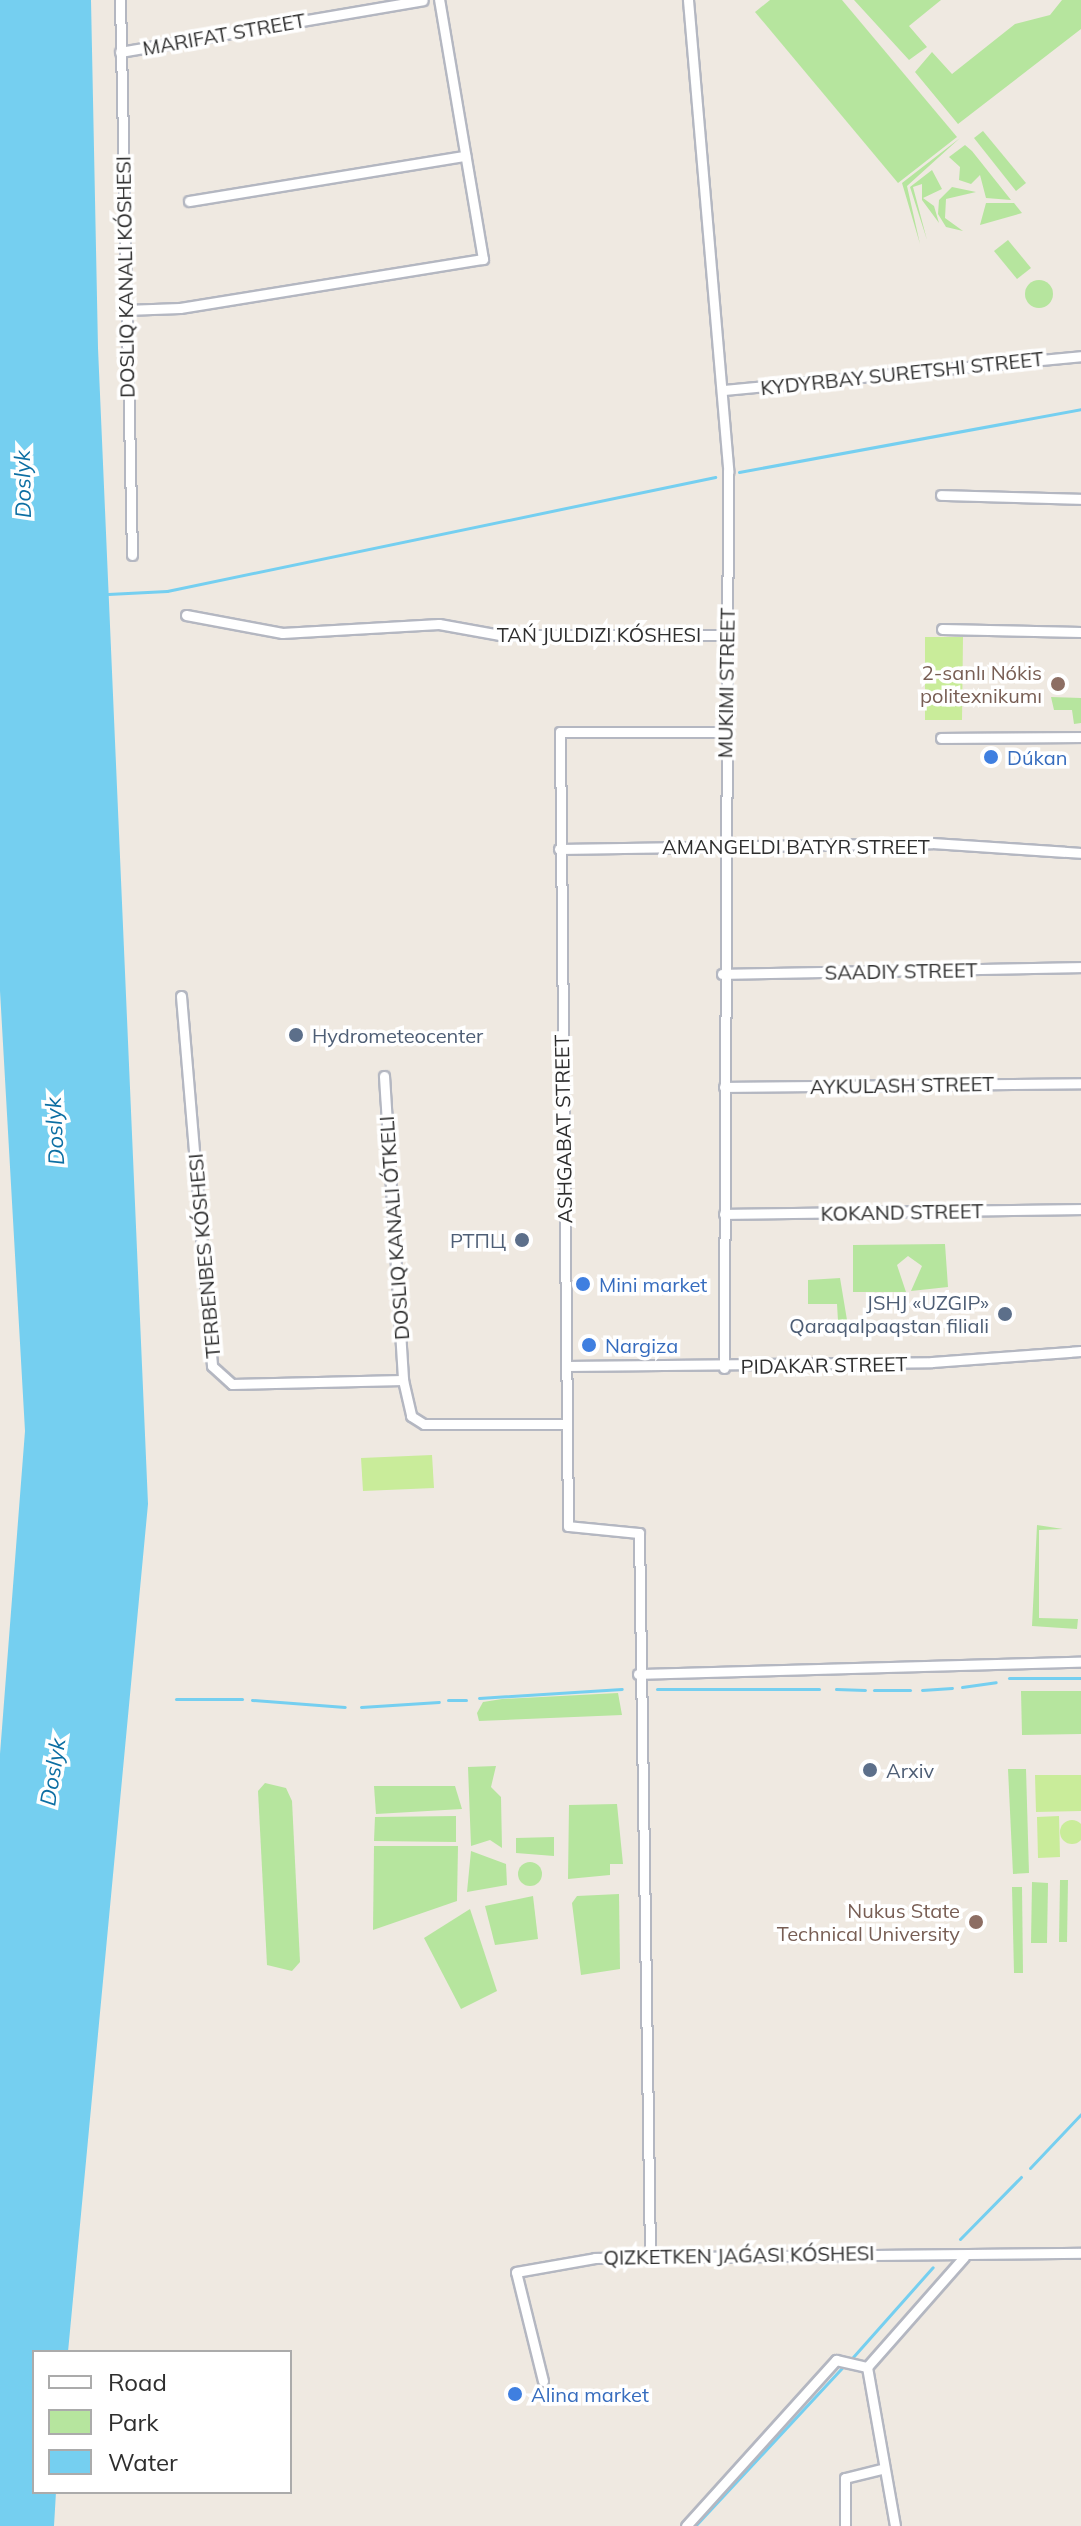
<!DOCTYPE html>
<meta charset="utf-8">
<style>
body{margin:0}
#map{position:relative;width:1081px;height:2526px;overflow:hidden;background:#efe9e1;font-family:Mulish,sans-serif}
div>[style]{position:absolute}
.green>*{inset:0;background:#b6e59e}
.round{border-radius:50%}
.pitch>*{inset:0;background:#c9ec9a}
.water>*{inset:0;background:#75cff0}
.stream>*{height:3px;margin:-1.5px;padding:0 1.5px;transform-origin:1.5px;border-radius:1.5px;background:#75cff0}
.roads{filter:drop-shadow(2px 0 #b4b7c1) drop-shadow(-2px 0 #b4b7c1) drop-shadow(0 2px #b4b7c1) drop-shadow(0 -2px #b4b7c1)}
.street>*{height:9px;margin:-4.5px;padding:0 4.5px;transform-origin:4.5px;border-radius:4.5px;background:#fff}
.dots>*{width:22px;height:22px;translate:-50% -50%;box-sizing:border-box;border:4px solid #fff;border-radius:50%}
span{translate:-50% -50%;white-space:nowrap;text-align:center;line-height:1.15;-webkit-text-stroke:7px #fff;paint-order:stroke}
.street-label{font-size:20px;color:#2e2e2e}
.education-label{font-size:20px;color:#785e54}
.right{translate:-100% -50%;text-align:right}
.shop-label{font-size:20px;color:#366cbe}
.left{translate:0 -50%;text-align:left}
.service-label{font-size:20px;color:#4e5e75}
.water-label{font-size:22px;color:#0d6fa3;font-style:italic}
.legend{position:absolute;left:32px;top:2350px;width:260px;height:144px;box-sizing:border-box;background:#fff;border:2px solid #ababab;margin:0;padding:10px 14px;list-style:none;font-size:24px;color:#2e2e2e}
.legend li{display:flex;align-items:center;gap:16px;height:40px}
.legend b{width:40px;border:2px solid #ababab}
</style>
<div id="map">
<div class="green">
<i style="clip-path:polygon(770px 0,842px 0,957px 137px,898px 183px,755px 12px)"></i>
<i style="clip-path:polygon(854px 0,941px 0,909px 26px,927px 47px,909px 60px)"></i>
<i style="clip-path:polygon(1062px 0,1081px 0,1081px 29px,958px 124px,915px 72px,932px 52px,952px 74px,1015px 24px,1050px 15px)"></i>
<i style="clip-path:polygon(983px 131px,1026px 183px,1016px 191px,974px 138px)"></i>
<i style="clip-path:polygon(960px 138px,907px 186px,920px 244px,902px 183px)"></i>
<i style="clip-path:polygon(965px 145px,972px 151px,1011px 200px,986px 198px,980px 175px,971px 184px,959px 180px,960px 167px,949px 157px)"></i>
<i style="clip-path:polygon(932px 170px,942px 189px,923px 198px,934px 206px,939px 223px,922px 200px,922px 184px,913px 187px,927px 240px,910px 187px)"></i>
<i style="clip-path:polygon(952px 187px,976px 192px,946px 199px,945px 218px,963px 231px,946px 227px,938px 214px,939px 200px)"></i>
<i style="clip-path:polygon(986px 203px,1014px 203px,1022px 213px,980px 225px)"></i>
<i style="clip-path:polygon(1008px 240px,1031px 268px,1017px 279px,994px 251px)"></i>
<i class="round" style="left:1025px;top:280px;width:28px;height:28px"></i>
<i style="clip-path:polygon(1051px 697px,1081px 698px,1081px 723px,1074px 724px,1072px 710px,1054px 710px)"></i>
<i style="clip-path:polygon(945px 1244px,948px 1287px,911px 1291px,922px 1266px,908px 1256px,897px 1265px,906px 1292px,853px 1292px,853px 1245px)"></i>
<i style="clip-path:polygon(840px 1278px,847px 1320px,838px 1321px,837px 1304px,808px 1304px,808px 1280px)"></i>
<i style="clip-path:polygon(1037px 1525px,1063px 1529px,1039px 1530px,1039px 1618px,1078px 1619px,1077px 1629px,1032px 1626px)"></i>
<i style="clip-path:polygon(1021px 1691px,1081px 1691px,1081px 1734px,1022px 1735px)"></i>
<i style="clip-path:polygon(618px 1693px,622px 1715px,479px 1721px,477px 1713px,483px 1702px,502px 1699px)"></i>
<i style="clip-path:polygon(496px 1766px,491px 1787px,501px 1797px,502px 1848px,490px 1840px,471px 1846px,468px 1767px)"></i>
<i style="clip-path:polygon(1008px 1769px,1026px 1769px,1029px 1873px,1013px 1874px)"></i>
<i style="clip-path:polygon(265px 1783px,286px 1788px,292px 1801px,300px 1962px,292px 1971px,267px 1965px,258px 1791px)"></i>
<i style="clip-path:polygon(374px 1786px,455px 1786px,462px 1809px,376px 1814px)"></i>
<i style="clip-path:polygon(617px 1804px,623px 1864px,610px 1864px,610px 1875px,568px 1879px,569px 1805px)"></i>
<i style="clip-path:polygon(456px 1816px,456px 1842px,374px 1841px,375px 1817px)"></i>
<i style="clip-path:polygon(554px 1837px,554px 1856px,516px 1853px,516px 1838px)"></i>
<i style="clip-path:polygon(374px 1846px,458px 1846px,457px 1901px,373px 1930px)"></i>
<i style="clip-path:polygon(471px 1851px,506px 1864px,507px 1885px,467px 1892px)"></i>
<i class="round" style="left:518px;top:1862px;width:24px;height:24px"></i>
<i style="clip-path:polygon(1060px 1880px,1068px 1880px,1067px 1942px,1059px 1942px)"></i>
<i style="clip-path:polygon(1032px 1882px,1048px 1883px,1047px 1943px,1031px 1943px)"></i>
<i style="clip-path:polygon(1012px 1887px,1022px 1887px,1023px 1973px,1014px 1973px)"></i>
<i style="clip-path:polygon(619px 1894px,620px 1969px,581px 1975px,572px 1903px,577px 1896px)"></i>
<i style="clip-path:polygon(533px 1896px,538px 1939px,495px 1945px,485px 1906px)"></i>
<i style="clip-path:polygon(470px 1909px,497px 1991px,461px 2009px,424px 1938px)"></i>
</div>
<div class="pitch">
<i style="clip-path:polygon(925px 637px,963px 637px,962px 720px,925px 720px)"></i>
<i style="clip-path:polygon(432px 1455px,434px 1488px,363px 1491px,361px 1458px)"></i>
<i style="clip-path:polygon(1035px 1775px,1081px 1775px,1081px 1811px,1036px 1812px)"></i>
<i style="clip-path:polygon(1059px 1816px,1060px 1857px,1038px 1858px,1037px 1817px)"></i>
<i class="round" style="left:1060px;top:1820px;width:24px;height:24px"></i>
</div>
<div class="water">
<i style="clip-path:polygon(0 0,91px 0,98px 348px,148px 1504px,68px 2352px,34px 2352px,34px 2492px,56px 2492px,54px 2526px,0 2526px,0 1754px,25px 1431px,0 991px)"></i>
</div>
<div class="stream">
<i style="left:739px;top:472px;width:348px;rotate:-10.4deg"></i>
<i style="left:108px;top:594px;width:59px;rotate:-2.9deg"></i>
<i style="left:167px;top:591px;width:560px;rotate:-11.75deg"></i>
<i style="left:1009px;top:1678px;width:72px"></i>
<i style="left:962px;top:1687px;width:34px;rotate:-8deg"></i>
<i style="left:657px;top:1689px;width:162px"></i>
<i style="left:836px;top:1689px;width:29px;rotate:2deg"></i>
<i style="left:874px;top:1690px;width:36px"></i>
<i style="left:922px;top:1690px;width:30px;rotate:-4deg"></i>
<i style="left:479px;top:1698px;width:143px;rotate:-3.6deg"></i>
<i style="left:176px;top:1699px;width:66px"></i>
<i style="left:252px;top:1700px;width:93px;rotate:4.3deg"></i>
<i style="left:448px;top:1700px;width:18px"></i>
<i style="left:361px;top:1707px;width:78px;rotate:-3.7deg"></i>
<i style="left:1030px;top:2168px;width:74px;rotate:-46.6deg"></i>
<i style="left:960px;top:2239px;width:87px;rotate:-45.5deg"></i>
<i style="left:853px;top:2357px;width:120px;rotate:-48.4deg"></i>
<i style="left:695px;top:2526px;width:216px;rotate:-47.1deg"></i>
</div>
<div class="roads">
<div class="street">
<i style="left:120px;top:0;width:555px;rotate:88.76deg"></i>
<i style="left:688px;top:0;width:473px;rotate:85.1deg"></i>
<i style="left:728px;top:471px;width:897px;rotate:90.26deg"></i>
<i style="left:120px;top:52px;width:307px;rotate:-9.7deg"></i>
<i style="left:189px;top:201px;width:280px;rotate:-9.3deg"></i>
<i style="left:125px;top:310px;width:55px;rotate:-2.1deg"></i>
<i style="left:180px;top:308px;width:307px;rotate:-9.2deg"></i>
<i style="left:483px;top:259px;width:263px;rotate:-99.6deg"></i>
<i style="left:723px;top:390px;width:360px;rotate:-5.4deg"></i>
<i style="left:941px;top:495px;width:140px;rotate:1.6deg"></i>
<i style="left:186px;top:615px;width:98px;rotate:10.6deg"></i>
<i style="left:282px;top:633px;width:157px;rotate:-3.3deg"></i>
<i style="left:439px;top:624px;width:62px;rotate:10.2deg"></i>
<i style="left:500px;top:635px;width:228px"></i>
<i style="left:942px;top:629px;width:139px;rotate:1.2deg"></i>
<i style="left:941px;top:738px;width:140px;rotate:-0.4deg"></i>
<i style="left:559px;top:849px;width:373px;rotate:-0.9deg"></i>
<i style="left:932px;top:843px;width:149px;rotate:3.8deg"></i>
<i style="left:722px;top:974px;width:359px;rotate:-1.1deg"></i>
<i style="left:181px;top:996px;width:371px;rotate:85.2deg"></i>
<i style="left:212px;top:1366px;width:27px;rotate:42deg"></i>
<i style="left:232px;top:1384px;width:171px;rotate:-1.3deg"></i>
<i style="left:403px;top:1380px;width:37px;rotate:77deg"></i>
<i style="left:411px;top:1416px;width:15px;rotate:32deg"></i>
<i style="left:424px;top:1424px;width:141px"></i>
<i style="left:384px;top:1076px;width:305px;rotate:86.4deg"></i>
<i style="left:724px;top:1087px;width:357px;rotate:-0.6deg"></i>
<i style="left:724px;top:1214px;width:357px;rotate:-0.8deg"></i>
<i style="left:566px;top:1366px;width:366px;rotate:-0.6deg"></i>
<i style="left:932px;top:1362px;width:149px;rotate:-4.2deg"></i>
<i style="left:638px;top:1674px;width:443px;rotate:-1.6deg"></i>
<i style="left:650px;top:2256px;width:723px;rotate:-90.87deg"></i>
<i style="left:639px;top:1533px;width:71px;rotate:-174.4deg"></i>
<i style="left:568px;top:1526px;width:794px;rotate:-90.58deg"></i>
<i style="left:560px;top:732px;width:165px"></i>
<i style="left:867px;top:2367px;width:161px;rotate:80deg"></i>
<i style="left:867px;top:2367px;width:147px;rotate:-48.6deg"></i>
<i style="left:543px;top:2381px;width:112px;rotate:-103.9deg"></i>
<i style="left:516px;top:2272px;width:80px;rotate:-10deg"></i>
<i style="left:595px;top:2258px;width:486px;rotate:-0.6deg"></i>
<i style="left:686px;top:2526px;width:224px;rotate:-47.9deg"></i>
<i style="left:836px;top:2360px;width:32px;rotate:13deg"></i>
<i style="left:845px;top:2526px;width:48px;rotate:-90deg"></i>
<i style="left:845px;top:2478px;width:38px;rotate:-14deg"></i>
</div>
</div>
<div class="dots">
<i style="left:1058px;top:684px;background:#8d6e63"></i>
<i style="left:991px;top:757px;background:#3f7fe0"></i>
<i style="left:296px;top:1035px;background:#5c6f8a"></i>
<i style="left:522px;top:1240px;background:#5c6f8a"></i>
<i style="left:583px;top:1284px;background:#3f7fe0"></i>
<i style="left:1005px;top:1314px;background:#5c6f8a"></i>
<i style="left:589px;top:1345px;background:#3f7fe0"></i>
<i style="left:870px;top:1770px;background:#5c6f8a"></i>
<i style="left:976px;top:1922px;background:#8d6e63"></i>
<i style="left:515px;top:2394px;background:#3f7fe0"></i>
</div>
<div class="street-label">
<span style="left:224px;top:34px;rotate:-10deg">MARIFAT STREET</span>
<span style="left:125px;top:277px;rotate:-91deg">DOSLIQ KANALI KÓSHESI</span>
<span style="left:902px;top:373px;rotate:-6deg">KYDYRBAY SURETSHI STREET</span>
<span style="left:599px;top:634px">TAŃ JULDIZI KÓSHESI</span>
<span style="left:726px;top:683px;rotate:-89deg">MUKIMI STREET</span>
<span style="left:796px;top:846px">AMANGELDI BATYR STREET</span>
<span style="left:901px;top:971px;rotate:-1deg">SAADIY STREET</span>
<span style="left:902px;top:1085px;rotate:-1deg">AYKULASH STREET</span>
<span style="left:563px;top:1129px;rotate:-91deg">ASHGABAT STREET</span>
<span style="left:902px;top:1212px;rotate:-1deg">KOKAND STREET</span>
<span style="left:394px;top:1228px;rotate:-94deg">DOSLIQ KANALI ÓTKELI</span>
<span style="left:204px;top:1256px;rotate:-95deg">TERBENBES KÓSHESI</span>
<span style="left:824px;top:1365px;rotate:-1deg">PIDAKAR STREET</span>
<span style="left:739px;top:2255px;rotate:-1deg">QIZKETKEN JAǴASI KÓSHESI</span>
</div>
<div class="education-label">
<span class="right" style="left:1042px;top:684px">2-sanlı Nókis<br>politexnikumı</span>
<span class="right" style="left:960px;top:1922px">Nukus State<br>Technical University</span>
</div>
<div class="shop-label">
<span class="left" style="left:1007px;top:757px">Dúkan</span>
<span class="left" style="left:599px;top:1284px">Mini market</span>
<span class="left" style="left:605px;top:1345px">Nargiza</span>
<span class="left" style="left:531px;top:2394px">Alina market</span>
</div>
<div class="service-label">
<span class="left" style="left:312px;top:1035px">Hydrometeocenter</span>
<span class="right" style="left:506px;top:1240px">РТПЦ</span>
<span class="right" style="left:989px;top:1314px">JSHJ «UZGIP»<br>Qaraqalpaqstan filiali</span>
<span class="left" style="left:886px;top:1770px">Arxiv</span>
</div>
<div class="water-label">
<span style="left:23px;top:484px;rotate:-91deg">Doslyk</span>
<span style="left:55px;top:1131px;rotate:-93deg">Doslyk</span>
<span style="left:53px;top:1772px;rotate:-81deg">Doslyk</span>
</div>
<ul class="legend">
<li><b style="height:10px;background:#fff"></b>Road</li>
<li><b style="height:22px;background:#b6e59e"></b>Park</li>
<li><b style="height:22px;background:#75cff0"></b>Water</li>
</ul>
</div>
